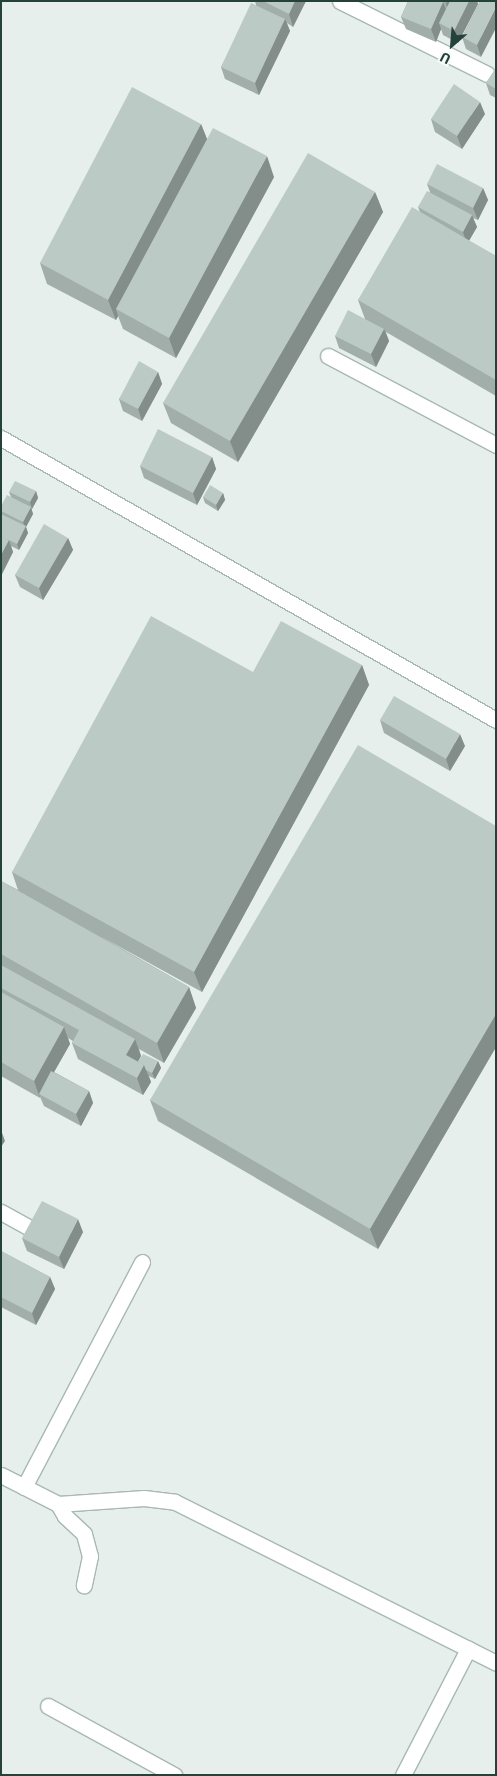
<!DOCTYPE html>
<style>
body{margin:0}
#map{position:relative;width:497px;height:1776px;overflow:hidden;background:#e6efeb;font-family:"Exo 2",sans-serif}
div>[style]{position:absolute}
.roads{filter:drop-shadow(1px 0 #a8b8b2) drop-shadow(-1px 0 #a8b8b2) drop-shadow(0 1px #a8b8b2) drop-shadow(0 -1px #a8b8b2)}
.minor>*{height:15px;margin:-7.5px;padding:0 7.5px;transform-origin:7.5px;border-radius:7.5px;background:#fff}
.wall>*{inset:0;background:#a1aea9}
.shaded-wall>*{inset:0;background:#838d89}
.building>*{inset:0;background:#bbcac4}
span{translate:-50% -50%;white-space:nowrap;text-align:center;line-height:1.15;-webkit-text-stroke:4px #f7fbf9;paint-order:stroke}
.frame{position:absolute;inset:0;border:2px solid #24423a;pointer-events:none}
.north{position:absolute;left:427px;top:20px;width:50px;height:50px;-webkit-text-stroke:4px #f7fbf9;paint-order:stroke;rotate:207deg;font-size:14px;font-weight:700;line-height:20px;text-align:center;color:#24423a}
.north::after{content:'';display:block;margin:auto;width:18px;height:22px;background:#24423a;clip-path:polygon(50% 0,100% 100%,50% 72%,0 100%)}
</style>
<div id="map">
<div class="roads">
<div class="minor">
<i style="left:340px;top:1px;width:164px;rotate:26.4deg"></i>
<i style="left:328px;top:356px;width:190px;rotate:27.9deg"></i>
<i style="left:1px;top:438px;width:570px;rotate:29.67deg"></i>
<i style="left:1px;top:1212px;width:33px;rotate:29deg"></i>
<i style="left:1px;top:1475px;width:64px;rotate:27deg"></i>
<i style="left:58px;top:1504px;width:86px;rotate:-4deg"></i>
<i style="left:144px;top:1498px;width:31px;rotate:7deg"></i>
<i style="left:175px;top:1502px;width:359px;rotate:26.6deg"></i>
<i style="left:24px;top:1487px;width:254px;rotate:-62.3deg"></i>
<i style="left:58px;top:1504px;width:14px;rotate:60deg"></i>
<i style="left:65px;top:1516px;width:26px;rotate:43deg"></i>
<i style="left:84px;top:1534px;width:23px;rotate:75deg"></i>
<i style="left:90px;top:1556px;width:30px;rotate:102deg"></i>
<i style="left:48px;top:1706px;width:144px;rotate:28.7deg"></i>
<i style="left:403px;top:1775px;width:142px;rotate:-62.7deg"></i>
</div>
</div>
<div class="wall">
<i style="clip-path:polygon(255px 1px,306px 1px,293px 27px,287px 23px,290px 31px,259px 95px,225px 79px,221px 67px,256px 5px)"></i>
<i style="clip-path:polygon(408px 1px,477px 1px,478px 4px,458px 43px,443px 35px,441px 29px,436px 42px,406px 29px,401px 17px)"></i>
<i style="clip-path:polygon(480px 1px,481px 57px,466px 49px,462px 37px)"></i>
<i style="clip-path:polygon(496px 68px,496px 98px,490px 95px,486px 83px)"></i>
<i style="clip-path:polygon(485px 114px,462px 149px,435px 132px,431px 119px)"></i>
<i style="clip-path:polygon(201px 124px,207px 139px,274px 177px,176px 358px,123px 329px,118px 316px,116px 320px,47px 284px,40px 263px)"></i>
<i style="clip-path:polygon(427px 184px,483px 188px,488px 200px,478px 220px,473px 218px,477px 227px,469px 241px,496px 256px,496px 396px,386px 332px,389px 341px,376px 367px,339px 348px,335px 336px,365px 319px,358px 300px,420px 212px,418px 207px,430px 192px)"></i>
<i style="clip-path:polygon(375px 192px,383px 212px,238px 462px,171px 423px,163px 403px)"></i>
<i style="clip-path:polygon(158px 372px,162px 384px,142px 421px,123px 411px,119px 399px)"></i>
<i style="clip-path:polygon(212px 457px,216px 469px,197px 505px,144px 478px,140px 466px)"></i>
<i style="clip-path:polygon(36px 491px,38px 498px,32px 509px,31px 508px,33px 514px,26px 527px,28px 533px,19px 550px,11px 546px,13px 552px,1px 576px,1px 506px,11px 497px,9px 492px)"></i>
<i style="clip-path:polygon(223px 493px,225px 500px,218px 511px,205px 503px,203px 497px)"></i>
<i style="clip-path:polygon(68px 538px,73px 550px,43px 600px,20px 587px,15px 575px)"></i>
<i style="clip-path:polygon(362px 665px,369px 685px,202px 992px,100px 936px,189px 987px,196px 1008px,164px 1063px,139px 1049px,141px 1056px,138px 1062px,158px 1061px,161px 1068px,155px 1079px,149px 1076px,151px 1082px,143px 1095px,78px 1059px,72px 1043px,73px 1041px,68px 1038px,70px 1044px,54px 1072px,89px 1091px,93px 1103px,81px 1126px,44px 1106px,40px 1097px,40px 1098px,1px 1076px,1px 881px,18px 890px,12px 872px,253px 672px)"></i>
<i style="clip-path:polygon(380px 720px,465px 746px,450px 771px,384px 733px)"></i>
<i style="clip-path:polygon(496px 826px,496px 1047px,378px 1249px,158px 1121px,150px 1100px)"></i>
<i style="clip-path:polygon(83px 1232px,64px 1269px,27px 1251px,22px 1238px)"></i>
<i style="clip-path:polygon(1px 1251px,50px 1277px,55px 1289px,36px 1325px,1px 1307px)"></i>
</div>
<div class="shaded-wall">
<i style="clip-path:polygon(295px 1px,306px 1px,293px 27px,289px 14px)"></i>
<i style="clip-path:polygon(447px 1px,452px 1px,448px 10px,446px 4px)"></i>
<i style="clip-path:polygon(469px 1px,477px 1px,478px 4px,458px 43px,454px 31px)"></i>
<i style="clip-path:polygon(443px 2px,448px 15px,439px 23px,441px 29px,436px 42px,431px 29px)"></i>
<i style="clip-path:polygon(496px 7px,496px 28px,481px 57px,477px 45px)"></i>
<i style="clip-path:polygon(285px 19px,290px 31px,259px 95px,255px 83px)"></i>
<i style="clip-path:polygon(480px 102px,485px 114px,462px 149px,457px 136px)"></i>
<i style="clip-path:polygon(201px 124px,209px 144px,116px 309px,118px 316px,116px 320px,108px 300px)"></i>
<i style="clip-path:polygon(267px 156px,274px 177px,176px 358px,169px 338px)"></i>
<i style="clip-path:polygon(483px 188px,488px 200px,478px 220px,473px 208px)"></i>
<i style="clip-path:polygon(375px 192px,383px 212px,238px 462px,230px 441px)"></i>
<i style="clip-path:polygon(472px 215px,477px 227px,467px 244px,463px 232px)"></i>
<i style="clip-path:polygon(384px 329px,389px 341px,376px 367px,371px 354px)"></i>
<i style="clip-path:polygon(158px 372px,162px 384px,142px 421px,138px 409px)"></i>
<i style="clip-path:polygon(212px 457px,216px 469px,197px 505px,193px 493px)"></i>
<i style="clip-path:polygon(36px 491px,38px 498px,32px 509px,30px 502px)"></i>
<i style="clip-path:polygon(223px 493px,225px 500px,218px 511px,216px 505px)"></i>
<i style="clip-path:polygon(31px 507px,33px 514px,26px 527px,28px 533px,19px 550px,17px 544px,25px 527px,23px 522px)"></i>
<i style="clip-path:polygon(68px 538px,73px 550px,43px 600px,39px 588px)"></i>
<i style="clip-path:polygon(9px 540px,13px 552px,1px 576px,1px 555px)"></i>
<i style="clip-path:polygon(362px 665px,369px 685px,202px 992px,194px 972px)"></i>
<i style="clip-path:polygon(460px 734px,465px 746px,450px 771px,446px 759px)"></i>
<i style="clip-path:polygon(189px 987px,196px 1008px,164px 1063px,157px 1043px)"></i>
<i style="clip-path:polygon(496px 1014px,496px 1047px,378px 1249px,370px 1229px)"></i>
<i style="clip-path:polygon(64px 1027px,70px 1044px,41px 1095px,39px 1094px,40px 1098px,34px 1081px)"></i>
<i style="clip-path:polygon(135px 1039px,141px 1056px,132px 1072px,126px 1055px)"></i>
<i style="clip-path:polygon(158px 1061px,161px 1068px,155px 1079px,152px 1073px)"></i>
<i style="clip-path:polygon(144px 1065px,151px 1082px,143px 1095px,137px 1078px)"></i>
<i style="clip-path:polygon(89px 1091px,93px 1103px,81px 1126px,76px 1114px)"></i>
<i style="clip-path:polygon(1px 1130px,5px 1141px,1px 1147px)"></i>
<i style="clip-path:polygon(78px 1219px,83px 1232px,64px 1269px,59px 1257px)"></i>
<i style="clip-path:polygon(50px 1277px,55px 1289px,36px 1325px,32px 1313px)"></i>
</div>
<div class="building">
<i style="clip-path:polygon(263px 1px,295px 1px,289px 14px)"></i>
<i style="clip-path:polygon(408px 1px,441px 1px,443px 2px,431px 29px,401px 17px)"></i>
<i style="clip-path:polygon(450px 1px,469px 1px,454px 31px,439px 23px)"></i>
<i style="clip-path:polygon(480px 1px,496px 1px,496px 7px,477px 45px,462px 37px)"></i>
<i style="clip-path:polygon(251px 3px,285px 19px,255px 83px,221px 67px)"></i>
<i style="clip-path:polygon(496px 68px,496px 89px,486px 83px)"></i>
<i style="clip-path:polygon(454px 84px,480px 102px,457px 136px,431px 119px)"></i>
<i style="clip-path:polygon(132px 87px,201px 124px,108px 300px,40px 263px)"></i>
<i style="clip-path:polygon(213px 128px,267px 156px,169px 338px,116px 309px)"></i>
<i style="clip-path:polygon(308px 153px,375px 192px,230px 441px,163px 403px)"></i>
<i style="clip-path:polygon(437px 164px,483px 188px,473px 208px,427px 184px)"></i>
<i style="clip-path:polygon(427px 191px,472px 215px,463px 232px,418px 207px)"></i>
<i style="clip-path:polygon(412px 207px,496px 256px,496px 380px,358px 300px)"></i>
<i style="clip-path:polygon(348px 310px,384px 329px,371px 354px,335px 336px)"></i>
<i style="clip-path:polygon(139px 361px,158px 372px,138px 409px,119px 399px)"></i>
<i style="clip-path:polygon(158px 429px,212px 457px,193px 493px,140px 466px)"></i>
<i style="clip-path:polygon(15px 481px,36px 491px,30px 502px,9px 492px)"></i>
<i style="clip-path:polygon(210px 485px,223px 493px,216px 505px,203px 497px)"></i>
<i style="clip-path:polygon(7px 495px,31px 507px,23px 522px,1px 511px,1px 506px)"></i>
<i style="clip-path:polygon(1px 514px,26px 526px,17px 544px,1px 536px)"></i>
<i style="clip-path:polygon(44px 524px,68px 538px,39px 588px,15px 575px)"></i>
<i style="clip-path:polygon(1px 536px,9px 540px,1px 555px)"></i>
<i style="clip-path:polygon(151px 616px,253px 672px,281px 621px,362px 665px,194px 972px,12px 872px)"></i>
<i style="clip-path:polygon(394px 696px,460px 734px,446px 759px,380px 720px)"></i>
<i style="clip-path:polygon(358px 745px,496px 826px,496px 1014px,370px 1229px,150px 1100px)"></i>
<i style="clip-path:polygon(1px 881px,189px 987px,157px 1043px,1px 954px)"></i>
<i style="clip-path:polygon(1px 965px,135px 1039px,126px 1055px,144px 1065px,137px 1078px,72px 1043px,79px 1030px,1px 988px)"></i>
<i style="clip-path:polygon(1px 992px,64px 1027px,34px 1081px,1px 1062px)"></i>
<i style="clip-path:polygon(143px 1054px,158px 1061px,152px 1073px,146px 1070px,144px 1065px,138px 1062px)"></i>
<i style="clip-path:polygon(51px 1071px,89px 1091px,76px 1114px,39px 1094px)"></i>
<i style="clip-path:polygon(42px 1201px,78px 1219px,59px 1257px,22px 1238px)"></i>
<i style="clip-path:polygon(1px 1251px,50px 1277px,32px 1313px,1px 1297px)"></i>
</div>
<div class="frame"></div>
<div class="north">U</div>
</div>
